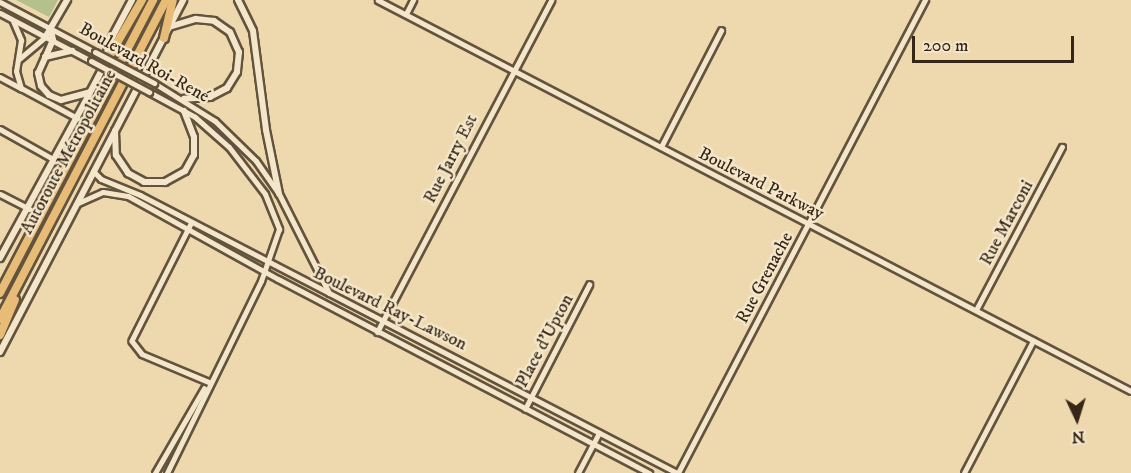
<!DOCTYPE html>
<meta charset="utf-8">
<style>
body{margin:0}
#map{position:relative;width:1131px;height:473px;overflow:hidden;background:#eed9ae;font-family:"IM FELL DW Pica",serif}
div>[style]{position:absolute}
.green>*{inset:0;background:#b5c08d}
.roads{filter:drop-shadow(2px 0 #63533d) drop-shadow(-2px 0 #63533d) drop-shadow(0 2px #63533d) drop-shadow(0 -2px #63533d)}
.minor>*{height:4.5px;margin:-2.25px;padding:0 2.25px;transform-origin:2.25px;border-radius:2.25px;background:#f4e6ca}
.tertiary>*{height:5px;margin:-2.5px;padding:0 2.5px;transform-origin:2.5px;border-radius:2.5px;background:#f4e6ca}
.secondary>*{height:6px;margin:-3px;padding:0 3px;transform-origin:3px;border-radius:3px;background:#f4e6ca}
.motorway>*{height:8px;margin:-4px;padding:0 4px;transform-origin:4px;border-radius:4px;background:#e7bc77}
.bridges{filter:drop-shadow(2px 0 #63533d) drop-shadow(-2px 0 #63533d) drop-shadow(0 2px #63533d) drop-shadow(0 -2px #63533d)}
.tertiary-bridge>*{height:5px;margin:-2.5px;padding:0 2.5px;transform-origin:2.5px;border-radius:2.5px;background:#f4e6ca}
span{translate:-50% -50%;white-space:nowrap;text-align:center;line-height:1.15;-webkit-text-stroke:5px #f4e6ca;paint-order:stroke}
.street-label{font-size:18px;color:#352617}
.north{position:absolute;left:1047px;top:389px;width:60px;height:60px;-webkit-text-stroke:4px #f4e6ca;paint-order:stroke;rotate:176deg;font-size:16px;font-weight:700;line-height:24px;text-align:center;color:#352617}
.north::after{content:'';display:block;margin:auto;width:21px;height:27px;background:#352617;clip-path:polygon(50% 0,100% 100%,50% 72%,0 100%)}
.scale{position:absolute;left:912px;top:36px;width:162px;height:27px;box-sizing:border-box;border:3px solid #352617;border-top:0;padding-left:8px;font-size:18px;line-height:21px;white-space:nowrap;color:#352617;-webkit-text-stroke:4px #f4e6ca;paint-order:stroke}
</style>
<div id="map">
<div class="green">
<i style="clip-path:polygon(16px 0,58px 0,49px 17px)"></i>
</div>
<div class="roads">
<div class="minor">
<i style="left:378px;top:0;width:848px;rotate:27.44deg"></i>
<i style="left:406px;top:14px;width:16px;rotate:-63deg"></i>
<i style="left:0;top:77px;width:24px;rotate:28deg"></i>
<i style="left:0;top:129px;width:63px;rotate:29.4deg"></i>
<i style="left:661px;top:147px;width:131px;rotate:-62.7deg"></i>
<i style="left:192px;top:222px;width:133px;rotate:116.8deg"></i>
<i style="left:132px;top:341px;width:16px;rotate:52deg"></i>
<i style="left:142px;top:354px;width:73px;rotate:22.7deg"></i>
<i style="left:976px;top:310px;width:184px;rotate:-62.2deg"></i>
<i style="left:525px;top:409px;width:140px;rotate:-62.7deg"></i>
<i style="left:578px;top:473px;width:45px;rotate:-62.3deg"></i>
<i style="left:678px;top:473px;width:534px;rotate:-62.43deg"></i>
<i style="left:964px;top:473px;width:149px;rotate:-62.4deg"></i>
</div>
<div class="tertiary">
<i style="left:0;top:2px;width:107px;rotate:27.8deg"></i>
<i style="left:0;top:13px;width:103px;rotate:27.8deg"></i>
<i style="left:13px;top:21px;width:21px;rotate:67deg"></i>
<i style="left:21px;top:40px;width:31px;rotate:99deg"></i>
<i style="left:16px;top:71px;width:18px;rotate:74deg"></i>
<i style="left:21px;top:88px;width:64px;rotate:28.2deg"></i>
<i style="left:19px;top:59px;width:35px;rotate:-40deg"></i>
<i style="left:154px;top:83px;width:72px;rotate:31.9deg"></i>
<i style="left:215px;top:121px;width:57px;rotate:44.3deg"></i>
<i style="left:256px;top:161px;width:40px;rotate:55.1deg"></i>
<i style="left:279px;top:194px;width:111px;rotate:63.2deg"></i>
<i style="left:149px;top:92px;width:52px;rotate:28.5deg"></i>
<i style="left:195px;top:117px;width:45px;rotate:41.4deg"></i>
<i style="left:229px;top:147px;width:59px;rotate:52.5deg"></i>
<i style="left:265px;top:194px;width:38px;rotate:68deg"></i>
<i style="left:279px;top:229px;width:55px;rotate:109.1deg"></i>
<i style="left:261px;top:281px;width:214px;rotate:116.1deg"></i>
<i style="left:93px;top:171px;width:11px;rotate:45deg"></i>
<i style="left:101px;top:179px;width:42px;rotate:22.3deg"></i>
<i style="left:140px;top:195px;width:605px;rotate:27.37deg"></i>
<i style="left:0;top:194px;width:33px;rotate:27deg"></i>
<i style="left:78px;top:203px;width:27px;rotate:-24deg"></i>
<i style="left:103px;top:192px;width:25px;rotate:9deg"></i>
<i style="left:128px;top:196px;width:171px;rotate:29deg"></i>
<i style="left:278px;top:279px;width:419px;rotate:27.6deg"></i>
<i style="left:377px;top:332px;width:375px;rotate:-62.3deg"></i>
<i style="left:155px;top:473px;width:98px;rotate:-60deg"></i>
</div>
<div class="secondary">
<i style="left:238px;top:0;width:34px;rotate:64deg"></i>
<i style="left:253px;top:31px;width:100px;rotate:82.5deg"></i>
<i style="left:266px;top:130px;width:65px;rotate:78.5deg"></i>
<i style="left:169px;top:27px;width:28px;rotate:-17deg"></i>
<i style="left:196px;top:19px;width:18px;rotate:6deg"></i>
<i style="left:214px;top:21px;width:19px;rotate:35deg"></i>
<i style="left:230px;top:32px;width:22px;rotate:66deg"></i>
<i style="left:239px;top:52px;width:20px;rotate:96deg"></i>
<i style="left:237px;top:72px;width:19px;rotate:122deg"></i>
<i style="left:227px;top:88px;width:19px;rotate:152deg"></i>
<i style="left:210px;top:97px;width:26px;rotate:176deg"></i>
<i style="left:51px;top:29px;width:11px;rotate:80deg"></i>
<i style="left:53px;top:40px;width:36px;rotate:114deg"></i>
<i style="left:38px;top:73px;width:13px;rotate:77deg"></i>
<i style="left:41px;top:86px;width:12px;rotate:48deg"></i>
<i style="left:49px;top:95px;width:13px;rotate:23deg"></i>
<i style="left:61px;top:100px;width:30px;rotate:-15deg"></i>
<i style="left:46px;top:36px;width:42px;rotate:-59.7deg"></i>
<i style="left:45px;top:57px;width:28px;rotate:-13deg"></i>
<i style="left:115px;top:131px;width:24px;rotate:88deg"></i>
<i style="left:116px;top:155px;width:22px;rotate:56deg"></i>
<i style="left:128px;top:173px;width:18px;rotate:29deg"></i>
<i style="left:144px;top:182px;width:21px"></i>
<i style="left:165px;top:182px;width:23px;rotate:-29deg"></i>
<i style="left:185px;top:171px;width:18px;rotate:-61deg"></i>
<i style="left:194px;top:155px;width:18px;rotate:-90deg"></i>
<i style="left:194px;top:137px;width:28px;rotate:-111deg"></i>
<i style="left:0;top:258px;width:175px;rotate:-61.4deg"></i>
<i style="left:84px;top:104px;width:47px;rotate:-62.4deg"></i>
<i style="left:106px;top:62px;width:17px;rotate:-83deg"></i>
<i style="left:108px;top:45px;width:51px;rotate:-61.9deg"></i>
<i style="left:0;top:352px;width:397px;rotate:-62.5deg"></i>
</div>
<div class="motorway">
<i style="left:164px;top:38px;width:39px;rotate:-77deg"></i>
<i style="left:106px;top:62px;width:72px;rotate:-59.9deg"></i>
<i style="left:0;top:293px;width:331px;rotate:-62.4deg"></i>
<i style="left:0;top:319px;width:360px;rotate:-62.5deg"></i>
<i style="left:0;top:335px;width:38px;rotate:-67deg"></i>
</div>
</div>
<div class="bridges">
<div class="tertiary-bridge">
<i style="left:95px;top:52px;width:67px;rotate:27.7deg"></i>
<i style="left:91px;top:61px;width:66px;rotate:28.1deg"></i>
</div>
</div>
<div class="street-label">
<span style="left:144px;top:63px;rotate:29deg">Boulevard Roi-René</span>
<span style="left:69px;top:152px;rotate:-62deg">Autoroute Métropolitaine</span>
<span style="left:451px;top:159px;rotate:-63deg">Rue Jarry Est</span>
<span style="left:761px;top:184px;rotate:27deg">Boulevard Parkway</span>
<span style="left:1007px;top:223px;rotate:-62deg">Rue Marconi</span>
<span style="left:765px;top:278px;rotate:-62deg">Rue Grenache</span>
<span style="left:390px;top:309px;rotate:26deg">Boulevard Ray-Lawson</span>
<span style="left:545px;top:341px;rotate:-62deg">Place d'Upton</span>
</div>
<div class="north">N</div>
<div class="scale">200 m</div>
</div>
